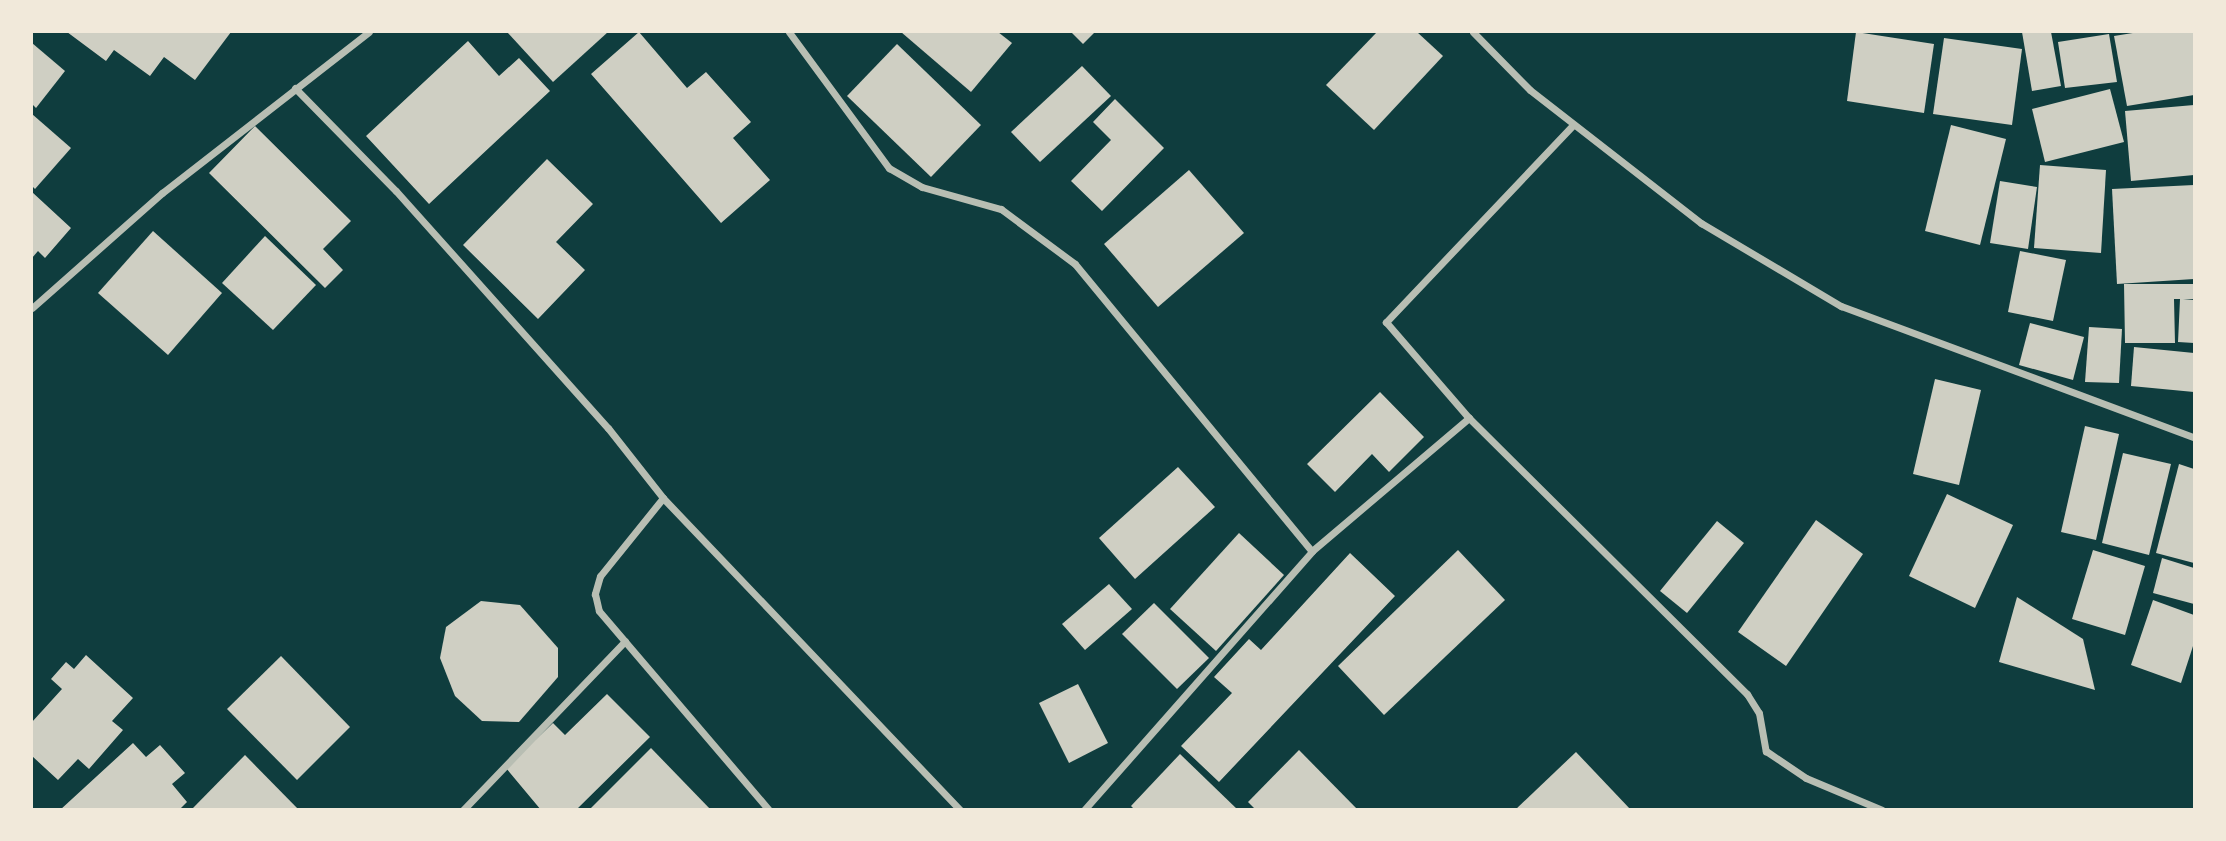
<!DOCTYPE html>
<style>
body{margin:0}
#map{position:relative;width:2226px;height:841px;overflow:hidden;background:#0f3d3e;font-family:"Asap Condensed",sans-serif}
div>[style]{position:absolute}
.building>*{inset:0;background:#cfcfc3}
.minor>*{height:7px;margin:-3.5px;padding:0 3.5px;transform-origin:3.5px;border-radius:3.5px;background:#b8beb3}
span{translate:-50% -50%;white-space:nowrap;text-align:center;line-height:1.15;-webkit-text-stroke:7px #f1e9da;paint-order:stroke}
.frame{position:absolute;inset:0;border:33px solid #f1e9da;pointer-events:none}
</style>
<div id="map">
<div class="building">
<i style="clip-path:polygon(67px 32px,231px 32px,195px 80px,164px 57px,150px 76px,114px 50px,106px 61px)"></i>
<i style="clip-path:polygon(507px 32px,608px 32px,553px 82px)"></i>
<i style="clip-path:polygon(639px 32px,687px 88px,706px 72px,751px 122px,733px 138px,770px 180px,721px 223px,591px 74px)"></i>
<i style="clip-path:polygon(901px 32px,998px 32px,1012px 43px,971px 92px)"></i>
<i style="clip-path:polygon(1071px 32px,1095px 32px,1083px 44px)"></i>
<i style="clip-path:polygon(1377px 32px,1417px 32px,1443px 56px,1374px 130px,1326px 85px)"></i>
<i style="clip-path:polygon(1856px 32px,1934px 44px,1924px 113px,1847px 101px)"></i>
<i style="clip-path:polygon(2022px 32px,2051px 32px,2061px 86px,2032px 91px)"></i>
<i style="clip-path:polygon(2139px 32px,2194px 32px,2194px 95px,2127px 106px,2114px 36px)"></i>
<i style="clip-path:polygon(2109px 34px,2117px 82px,2065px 88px,2058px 42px)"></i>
<i style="clip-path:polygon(1944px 38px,2022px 49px,2012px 125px,1933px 114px)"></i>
<i style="clip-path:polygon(468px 41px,499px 76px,519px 58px,550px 91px,429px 204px,366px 136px)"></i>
<i style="clip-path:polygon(32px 43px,65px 71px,36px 108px,32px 104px)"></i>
<i style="clip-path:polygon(897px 44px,981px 125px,931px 177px,847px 96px)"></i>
<i style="clip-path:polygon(1082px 66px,1111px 96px,1040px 162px,1011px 132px)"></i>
<i style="clip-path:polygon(2110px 89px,2124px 142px,2045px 162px,2032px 109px)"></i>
<i style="clip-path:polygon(1115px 99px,1164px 148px,1102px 211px,1071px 181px,1111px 140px,1093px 122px)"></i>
<i style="clip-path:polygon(2194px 105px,2194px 175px,2131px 181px,2125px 111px)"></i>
<i style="clip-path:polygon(32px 114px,71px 148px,35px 189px,32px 186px)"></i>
<i style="clip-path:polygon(1951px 125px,2006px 139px,1980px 245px,1925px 231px)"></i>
<i style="clip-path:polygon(255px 126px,351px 221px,323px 249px,343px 270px,325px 288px,209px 173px)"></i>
<i style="clip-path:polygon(547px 159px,593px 204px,556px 242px,585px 270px,538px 319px,463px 245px)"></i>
<i style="clip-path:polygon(2040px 165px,2106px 170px,2101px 253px,2034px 248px)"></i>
<i style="clip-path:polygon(1189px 170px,1244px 233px,1158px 307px,1104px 244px)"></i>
<i style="clip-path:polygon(2000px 181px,2037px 187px,2028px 249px,1990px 243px)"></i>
<i style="clip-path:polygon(2194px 185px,2194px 279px,2117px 284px,2112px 189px)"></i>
<i style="clip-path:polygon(32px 192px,71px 228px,45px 258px,38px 251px,32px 258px)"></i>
<i style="clip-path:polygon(153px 231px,222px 293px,168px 355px,98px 293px)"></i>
<i style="clip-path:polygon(265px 236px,316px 285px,273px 330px,222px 283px)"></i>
<i style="clip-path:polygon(2020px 251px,2066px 260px,2053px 321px,2008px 312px)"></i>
<i style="clip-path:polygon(2124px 284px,2194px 284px,2194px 299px,2183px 299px,2194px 300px,2194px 343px,2178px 342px,2180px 299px,2174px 299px,2175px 343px,2125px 343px)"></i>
<i style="clip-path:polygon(2030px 323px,2084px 337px,2073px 380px,2019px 365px)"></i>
<i style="clip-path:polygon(2089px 327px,2122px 329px,2119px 383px,2085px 382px)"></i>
<i style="clip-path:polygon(2134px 347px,2194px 353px,2194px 392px,2131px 386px)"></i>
<i style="clip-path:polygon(1935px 379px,1981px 390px,1959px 485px,1913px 474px)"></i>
<i style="clip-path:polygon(1380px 392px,1424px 437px,1389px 472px,1372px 454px,1335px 492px,1307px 464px)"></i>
<i style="clip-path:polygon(2085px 426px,2119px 434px,2096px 540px,2061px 532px)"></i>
<i style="clip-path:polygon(2123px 453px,2171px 464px,2149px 555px,2102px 543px)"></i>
<i style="clip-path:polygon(2179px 464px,2194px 469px,2194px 563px,2156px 553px)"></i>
<i style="clip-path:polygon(1178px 467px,1215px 507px,1135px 579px,1099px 538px)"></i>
<i style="clip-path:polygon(1947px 494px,2013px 525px,1975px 608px,1909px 576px)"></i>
<i style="clip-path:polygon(1816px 520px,1863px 554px,1786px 666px,1738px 632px)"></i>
<i style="clip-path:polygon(1717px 521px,1744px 543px,1687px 613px,1660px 591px)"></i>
<i style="clip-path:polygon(1239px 533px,1284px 575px,1216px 651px,1170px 609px)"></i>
<i style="clip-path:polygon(1458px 550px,1505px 600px,1384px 715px,1338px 666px)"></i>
<i style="clip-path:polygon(2093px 550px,2145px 566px,2125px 635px,2072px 619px)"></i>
<i style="clip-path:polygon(1350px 553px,1395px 596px,1219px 782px,1181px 746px,1232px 693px,1214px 677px,1249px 639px,1261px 650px)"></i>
<i style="clip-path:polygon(2162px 558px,2194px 568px,2194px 604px,2153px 593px)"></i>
<i style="clip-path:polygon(1109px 584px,1132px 609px,1085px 650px,1062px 624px)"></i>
<i style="clip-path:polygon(2017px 597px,2083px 639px,2095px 690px,1999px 662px)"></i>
<i style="clip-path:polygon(2153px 600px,2194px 615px,2194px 643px,2181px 683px,2131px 665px)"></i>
<i style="clip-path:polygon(481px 601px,520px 605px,558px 648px,558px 677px,519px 722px,482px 721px,455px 696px,440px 658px,446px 627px)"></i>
<i style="clip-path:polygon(1154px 603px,1209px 658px,1177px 689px,1122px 634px)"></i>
<i style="clip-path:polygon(86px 655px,133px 698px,112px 721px,123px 730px,89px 769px,78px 759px,58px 780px,32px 756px,32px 722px,62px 689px,51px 679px,66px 662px,74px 669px)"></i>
<i style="clip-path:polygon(281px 656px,350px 727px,297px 780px,227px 709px)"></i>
<i style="clip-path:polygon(1078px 684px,1108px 743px,1069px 763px,1039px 703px)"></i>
<i style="clip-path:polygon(607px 694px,650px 737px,576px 810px,541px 810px,506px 768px,553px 723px,565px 735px)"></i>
<i style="clip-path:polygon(133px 743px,146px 757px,160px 745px,185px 773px,172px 784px,187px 802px,179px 810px,60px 810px)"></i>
<i style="clip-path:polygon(651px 748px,711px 810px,589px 810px)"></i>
<i style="clip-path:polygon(1299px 750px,1358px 810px,1256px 810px,1248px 802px)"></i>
<i style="clip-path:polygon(1576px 752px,1631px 810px,1515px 810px)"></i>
<i style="clip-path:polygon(1180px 754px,1238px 810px,1135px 810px,1131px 806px)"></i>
<i style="clip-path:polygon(245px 755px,299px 810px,193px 808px)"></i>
</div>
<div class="minor">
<i style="left:789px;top:32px;width:169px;rotate:53.7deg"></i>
<i style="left:889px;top:168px;width:38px;rotate:30deg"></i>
<i style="left:922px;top:187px;width:82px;rotate:15.6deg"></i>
<i style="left:1001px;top:209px;width:92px;rotate:36.6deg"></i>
<i style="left:1075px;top:264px;width:372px;rotate:50.5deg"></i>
<i style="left:1473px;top:32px;width:81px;rotate:45.5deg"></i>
<i style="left:1530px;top:90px;width:217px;rotate:37.9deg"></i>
<i style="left:1701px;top:223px;width:163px;rotate:30.7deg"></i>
<i style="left:1841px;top:306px;width:377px;rotate:20.4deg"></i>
<i style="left:295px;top:88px;width:144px;rotate:45.6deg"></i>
<i style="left:396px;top:191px;width:318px;rotate:48.2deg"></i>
<i style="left:608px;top:428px;width:89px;rotate:51.8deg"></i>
<i style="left:663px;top:498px;width:100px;rotate:128.9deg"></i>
<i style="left:600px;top:576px;width:19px;rotate:106deg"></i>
<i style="left:595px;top:594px;width:17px;rotate:77deg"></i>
<i style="left:599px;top:611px;width:262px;rotate:49.5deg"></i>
<i style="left:1573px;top:125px;width:272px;rotate:133.5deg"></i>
<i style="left:1386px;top:322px;width:127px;rotate:49.2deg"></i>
<i style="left:1469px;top:418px;width:392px;rotate:44.8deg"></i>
<i style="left:1747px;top:694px;width:22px;rotate:58deg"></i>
<i style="left:1759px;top:713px;width:39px;rotate:80deg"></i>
<i style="left:1766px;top:751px;width:48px;rotate:34deg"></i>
<i style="left:1806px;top:778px;width:82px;rotate:22.8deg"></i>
<i style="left:32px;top:308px;width:174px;rotate:-41.5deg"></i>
<i style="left:162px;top:193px;width:262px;rotate:-37.9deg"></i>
<i style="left:663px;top:498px;width:431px;rotate:46.4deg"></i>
<i style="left:463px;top:810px;width:234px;rotate:-46.2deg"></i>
<i style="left:1084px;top:810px;width:345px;rotate:-48.6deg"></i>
<i style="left:1312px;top:551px;width:206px;rotate:-40.3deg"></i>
</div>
<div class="frame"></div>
</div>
